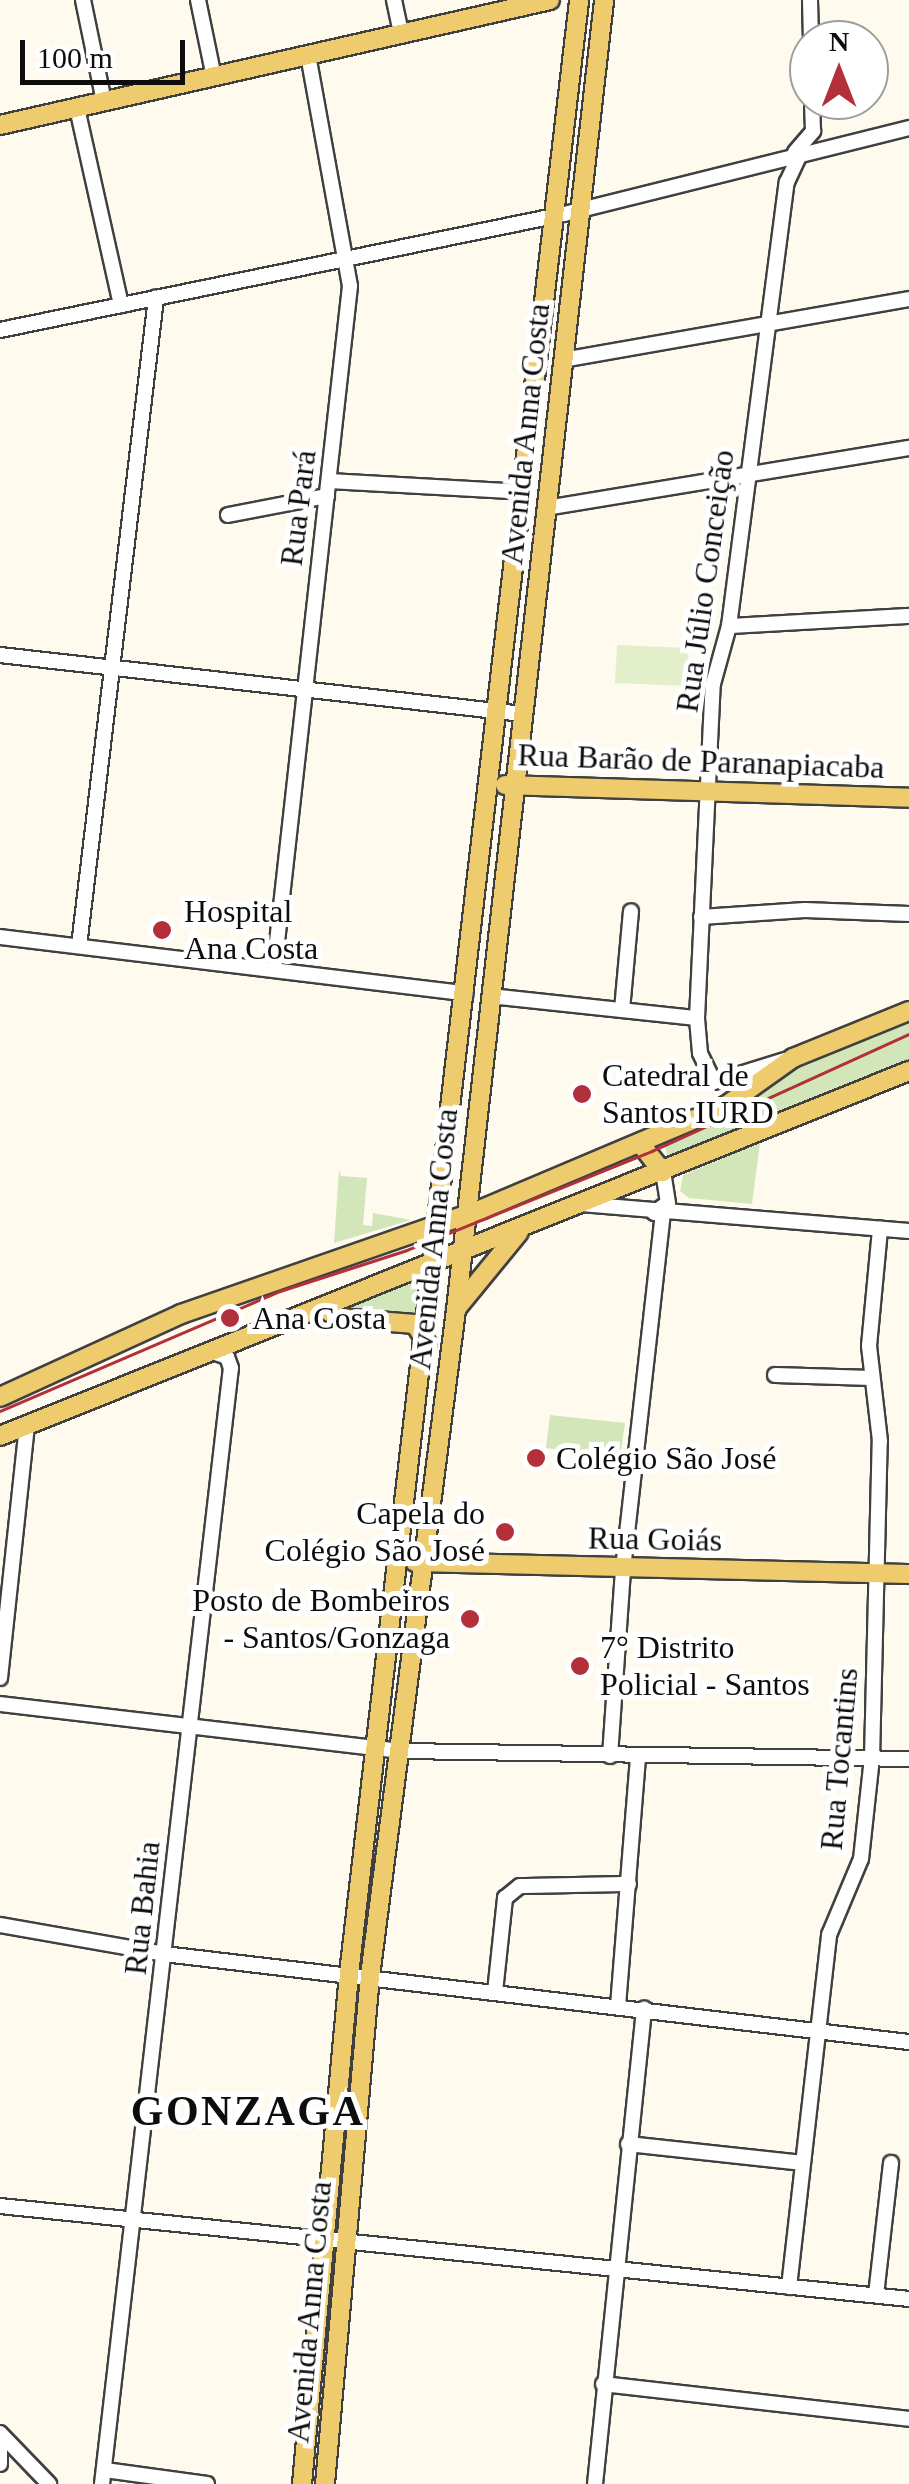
<!DOCTYPE html>
<meta charset="utf-8">
<style>
body{margin:0}
#map{position:relative;width:909px;height:2484px;overflow:hidden;background:#fefaee;font-family:"Times New Roman",serif}
div>[style]{position:absolute}
.green>*{inset:0;background:#d2e6ba}
.pitch>*{inset:0;background:#e3eecb}
.roads{filter:drop-shadow(2px 0 #404040) drop-shadow(-2px 0 #404040) drop-shadow(0 2px #404040) drop-shadow(0 -2px #404040)}
.minor>*{height:14px;margin:-7px;padding:0 7px;transform-origin:7px;border-radius:7px;background:#fff}
.major>*{height:18px;margin:-9px;padding:0 9px;transform-origin:9px;border-radius:9px;background:#eecc6e}
.tram>*{height:2.5px;margin:-1.25px;padding:0 1.25px;transform-origin:1.25px;border-radius:1.25px;background:#b32f39}
.dots>*{width:28px;height:28px;translate:-50% -50%;box-sizing:border-box;border:5px solid #fff;border-radius:50%}
span{translate:-50% -50%;white-space:nowrap;text-align:center;line-height:1.15;-webkit-text-stroke:10px #fff;paint-order:stroke}
.street-label{font-size:32px;color:#0d0d0d}
.poi-label{font-size:32px;color:#0d0d0d}
.left{translate:0 -50%;text-align:left}
.right{translate:-100% -50%;text-align:right}
.district-label{font-size:42px;color:#0d0d0d;font-weight:700;letter-spacing:2.5px}
.north{position:absolute;left:789px;top:20px;width:100px;height:100px;box-sizing:border-box;background:#fff;border:2px solid #9e9e9e;border-radius:50%;rotate:0deg;font-size:28px;font-weight:700;line-height:40px;text-align:center;color:#0d0d0d}
.north::after{content:'';display:block;margin:auto;width:35px;height:45px;background:#b32f39;clip-path:polygon(50% 0,100% 100%,50% 72%,0 100%)}
.scale{position:absolute;left:20px;top:40px;width:165px;height:45px;box-sizing:border-box;border:5px solid #0d0d0d;border-top:0;padding-left:12px;font-size:30px;line-height:35px;white-space:nowrap;color:#0d0d0d;-webkit-text-stroke:8px #fff;paint-order:stroke}
</style>
<div id="map">
<div class="green">
<i style="clip-path:polygon(909px 1019px,909px 1061px,669px 1160px,663px 1141px,735px 1110px,798px 1065px)"></i>
<i style="clip-path:polygon(760px 1143px,752px 1204px,689px 1198px,680px 1191px,683px 1175px)"></i>
<i style="clip-path:polygon(339px 1170px,341px 1176px,367px 1178px,363px 1225px,372px 1226px,373px 1213px,411px 1220px,334px 1243px)"></i>
<i style="clip-path:polygon(422px 1279px,421px 1317px,351px 1310px,353px 1306px)"></i>
<i style="clip-path:polygon(550px 1415px,625px 1423px,620px 1458px,546px 1448px)"></i>
</div>
<div class="pitch">
<i style="clip-path:polygon(617px 645px,688px 648px,687px 686px,615px 683px)"></i>
</div>
<div class="roads">
<div class="minor">
<i style="left:83px;top:0;width:103px;rotate:78.3deg"></i>
<i style="left:198px;top:0;width:79px;rotate:78.3deg"></i>
<i style="left:394px;top:0;width:35px;rotate:78deg"></i>
<i style="left:810px;top:0;width:40px;rotate:88.6deg"></i>
<i style="left:77px;top:108px;width:202px;rotate:77.4deg"></i>
<i style="left:795px;top:152px;width:28px;rotate:-49deg"></i>
<i style="left:813px;top:131px;width:31px;rotate:-92deg"></i>
<i style="left:0;top:330px;width:576px;rotate:-11.62deg"></i>
<i style="left:564px;top:214px;width:356px;rotate:-14deg"></i>
<i style="left:563px;top:360px;width:351px;rotate:-10deg"></i>
<i style="left:329px;top:481px;width:195px;rotate:3.2deg"></i>
<i style="left:546px;top:508px;width:368px;rotate:-9.4deg"></i>
<i style="left:228px;top:515px;width:101px;rotate:-10.9deg"></i>
<i style="left:729px;top:626px;width:180px;rotate:-3.2deg"></i>
<i style="left:0;top:655px;width:526px;rotate:6.44deg"></i>
<i style="left:701px;top:917px;width:104px;rotate:-3.9deg"></i>
<i style="left:805px;top:910px;width:104px;rotate:2.2deg"></i>
<i style="left:0;top:937px;width:469px;rotate:6.9deg"></i>
<i style="left:79px;top:946px;width:653px;rotate:-83.22deg"></i>
<i style="left:274px;top:969px;width:687px;rotate:-83.65deg"></i>
<i style="left:350px;top:286px;width:235px;rotate:-100.3deg"></i>
<i style="left:490px;top:996px;width:208px;rotate:6.1deg"></i>
<i style="left:622px;top:1010px;width:99px;rotate:-84.8deg"></i>
<i style="left:785px;top:1060px;width:74px;rotate:162.8deg"></i>
<i style="left:714px;top:1082px;width:32px;rotate:-116deg"></i>
<i style="left:700px;top:1053px;width:35px;rotate:-95deg"></i>
<i style="left:697px;top:1018px;width:334px;rotate:-87.3deg"></i>
<i style="left:713px;top:684px;width:60px;rotate:-74.6deg"></i>
<i style="left:729px;top:626px;width:448px;rotate:-82.6deg"></i>
<i style="left:787px;top:182px;width:33px;rotate:-65deg"></i>
<i style="left:581px;top:1204px;width:329px;rotate:4.7deg"></i>
<i style="left:654px;top:1213px;width:17px;rotate:-36deg"></i>
<i style="left:668px;top:1203px;width:31px;rotate:-99deg"></i>
<i style="left:775px;top:1375px;width:97px;rotate:1.8deg"></i>
<i style="left:0;top:1678px;width:254px;rotate:-83.9deg"></i>
<i style="left:0;top:1704px;width:405px;rotate:6.7deg"></i>
<i style="left:402px;top:1751px;width:507px;rotate:0.9deg"></i>
<i style="left:610px;top:1756px;width:187px;rotate:-86deg"></i>
<i style="left:623px;top:1569px;width:357px;rotate:-83.6deg"></i>
<i style="left:0;top:1925px;width:167px;rotate:10deg"></i>
<i style="left:164px;top:1954px;width:750px;rotate:6.74deg"></i>
<i style="left:495px;top:1992px;width:95px;rotate:-83.9deg"></i>
<i style="left:505px;top:1898px;width:19px;rotate:-39deg"></i>
<i style="left:520px;top:1886px;width:109px;rotate:-1.1deg"></i>
<i style="left:618px;top:2006px;width:251px;rotate:-85.4deg"></i>
<i style="left:628px;top:2144px;width:176px;rotate:6.2deg"></i>
<i style="left:0;top:2206px;width:914px;rotate:5.84deg"></i>
<i style="left:789px;top:2287px;width:354px;rotate:-83.5deg"></i>
<i style="left:829px;top:1935px;width:82px;rotate:-67.2deg"></i>
<i style="left:861px;top:1859px;width:102px;rotate:-83.8deg"></i>
<i style="left:872px;top:1758px;width:317px;rotate:-88.6deg"></i>
<i style="left:880px;top:1441px;width:96px;rotate:-96.6deg"></i>
<i style="left:869px;top:1346px;width:118px;rotate:-84.6deg"></i>
<i style="left:876px;top:2295px;width:133px;rotate:-83.5deg"></i>
<i style="left:603px;top:2384px;width:308px;rotate:6.5deg"></i>
<i style="left:0;top:2433px;width:71px;rotate:46.1deg"></i>
<i style="left:0;top:2443px;width:21px;rotate:90deg"></i>
<i style="left:105px;top:2470px;width:103px;rotate:7.8deg"></i>
<i style="left:102px;top:2484px;width:1123px;rotate:-83.41deg"></i>
<i style="left:231px;top:1368px;width:12px;rotate:-110deg"></i>
<i style="left:227px;top:1357px;width:18px;rotate:-161deg"></i>
<i style="left:595px;top:2484px;width:478px;rotate:-84.1deg"></i>
</div>
<div class="major">
<i style="left:0;top:125px;width:564px;rotate:-12.8deg"></i>
<i style="left:505px;top:785px;width:404px;rotate:1.8deg"></i>
<i style="left:640px;top:1143px;width:37px;rotate:52deg"></i>
<i style="left:324px;top:1309px;width:18px;rotate:29deg"></i>
<i style="left:340px;top:1318px;width:75px;rotate:4.6deg"></i>
<i style="left:415px;top:1324px;width:22px;rotate:58deg"></i>
<i style="left:456px;top:1309px;width:99px;rotate:-50.7deg"></i>
<i style="left:0;top:1397px;width:199px;rotate:-24.6deg"></i>
<i style="left:181px;top:1314px;width:319px;rotate:-19.2deg"></i>
<i style="left:482px;top:1209px;width:263px;rotate:-22.9deg"></i>
<i style="left:724px;top:1107px;width:85px;rotate:-35.4deg"></i>
<i style="left:793px;top:1058px;width:125px;rotate:-22.1deg"></i>
<i style="left:0;top:1436px;width:980px;rotate:-21.88deg"></i>
<i style="left:415px;top:1562px;width:494px;rotate:1.4deg"></i>
<i style="left:302px;top:2484px;width:512px;rotate:-84.73deg"></i>
<i style="left:349px;top:1974px;width:1987px;rotate:-83.35deg"></i>
<i style="left:325px;top:2484px;width:510px;rotate:-84.94deg"></i>
<i style="left:370px;top:1976px;width:672px;rotate:-82.64deg"></i>
<i style="left:456px;top:1310px;width:1318px;rotate:-83.55deg"></i>
</div>
</div>
<div class="tram">
<i style="left:0;top:1411px;width:305px;rotate:-23.2deg"></i>
<i style="left:280px;top:1291px;width:133px;rotate:-17.9deg"></i>
<i style="left:407px;top:1250px;width:264px;rotate:-22deg"></i>
<i style="left:652px;top:1151px;width:282px;rotate:-24.5deg"></i>
</div>
<div class="dots">
<i style="left:162px;top:930px;background:#b32f39"></i>
<i style="left:582px;top:1094px;background:#b32f39"></i>
<i style="left:230px;top:1318px;background:#b32f39"></i>
<i style="left:536px;top:1458px;background:#b32f39"></i>
<i style="left:505px;top:1532px;background:#b32f39"></i>
<i style="left:470px;top:1619px;background:#b32f39"></i>
<i style="left:580px;top:1666px;background:#b32f39"></i>
</div>
<div class="street-label">
<span style="left:525px;top:434px;rotate:-84deg">Avenida Anna Costa</span>
<span style="left:298px;top:508px;rotate:-83deg">Rua Pará</span>
<span style="left:705px;top:581px;rotate:-82deg">Rua Júlio Conceição</span>
<span style="left:701px;top:761px;rotate:2deg">Rua Barão de Paranapiacaba</span>
<span style="left:433px;top:1239px;rotate:-84deg">Avenida Anna Costa</span>
<span style="left:655px;top:1539px;rotate:1deg">Rua Goiás</span>
<span style="left:839px;top:1759px;rotate:-85deg">Rua Tocantins</span>
<span style="left:142px;top:1908px;rotate:-84deg">Rua Bahia</span>
<span style="left:309px;top:2312px;rotate:-85deg">Avenida Anna Costa</span>
</div>
<div class="poi-label">
<span class="left" style="left:184px;top:930px">Hospital<br>Ana Costa</span>
<span class="left" style="left:602px;top:1094px">Catedral de<br>Santos IURD</span>
<span class="left" style="left:252px;top:1318px">Ana Costa</span>
<span class="left" style="left:556px;top:1458px">Colégio São José</span>
<span class="right" style="left:485px;top:1532px">Capela do<br>Colégio São José</span>
<span class="right" style="left:450px;top:1619px">Posto de Bombeiros<br>- Santos/Gonzaga</span>
<span class="left" style="left:600px;top:1666px">7° Distrito<br>Policial - Santos</span>
</div>
<div class="district-label">
<span style="left:248px;top:2111px">GONZAGA</span>
</div>
<div class="north">N</div>
<div class="scale">100 m</div>
</div>
